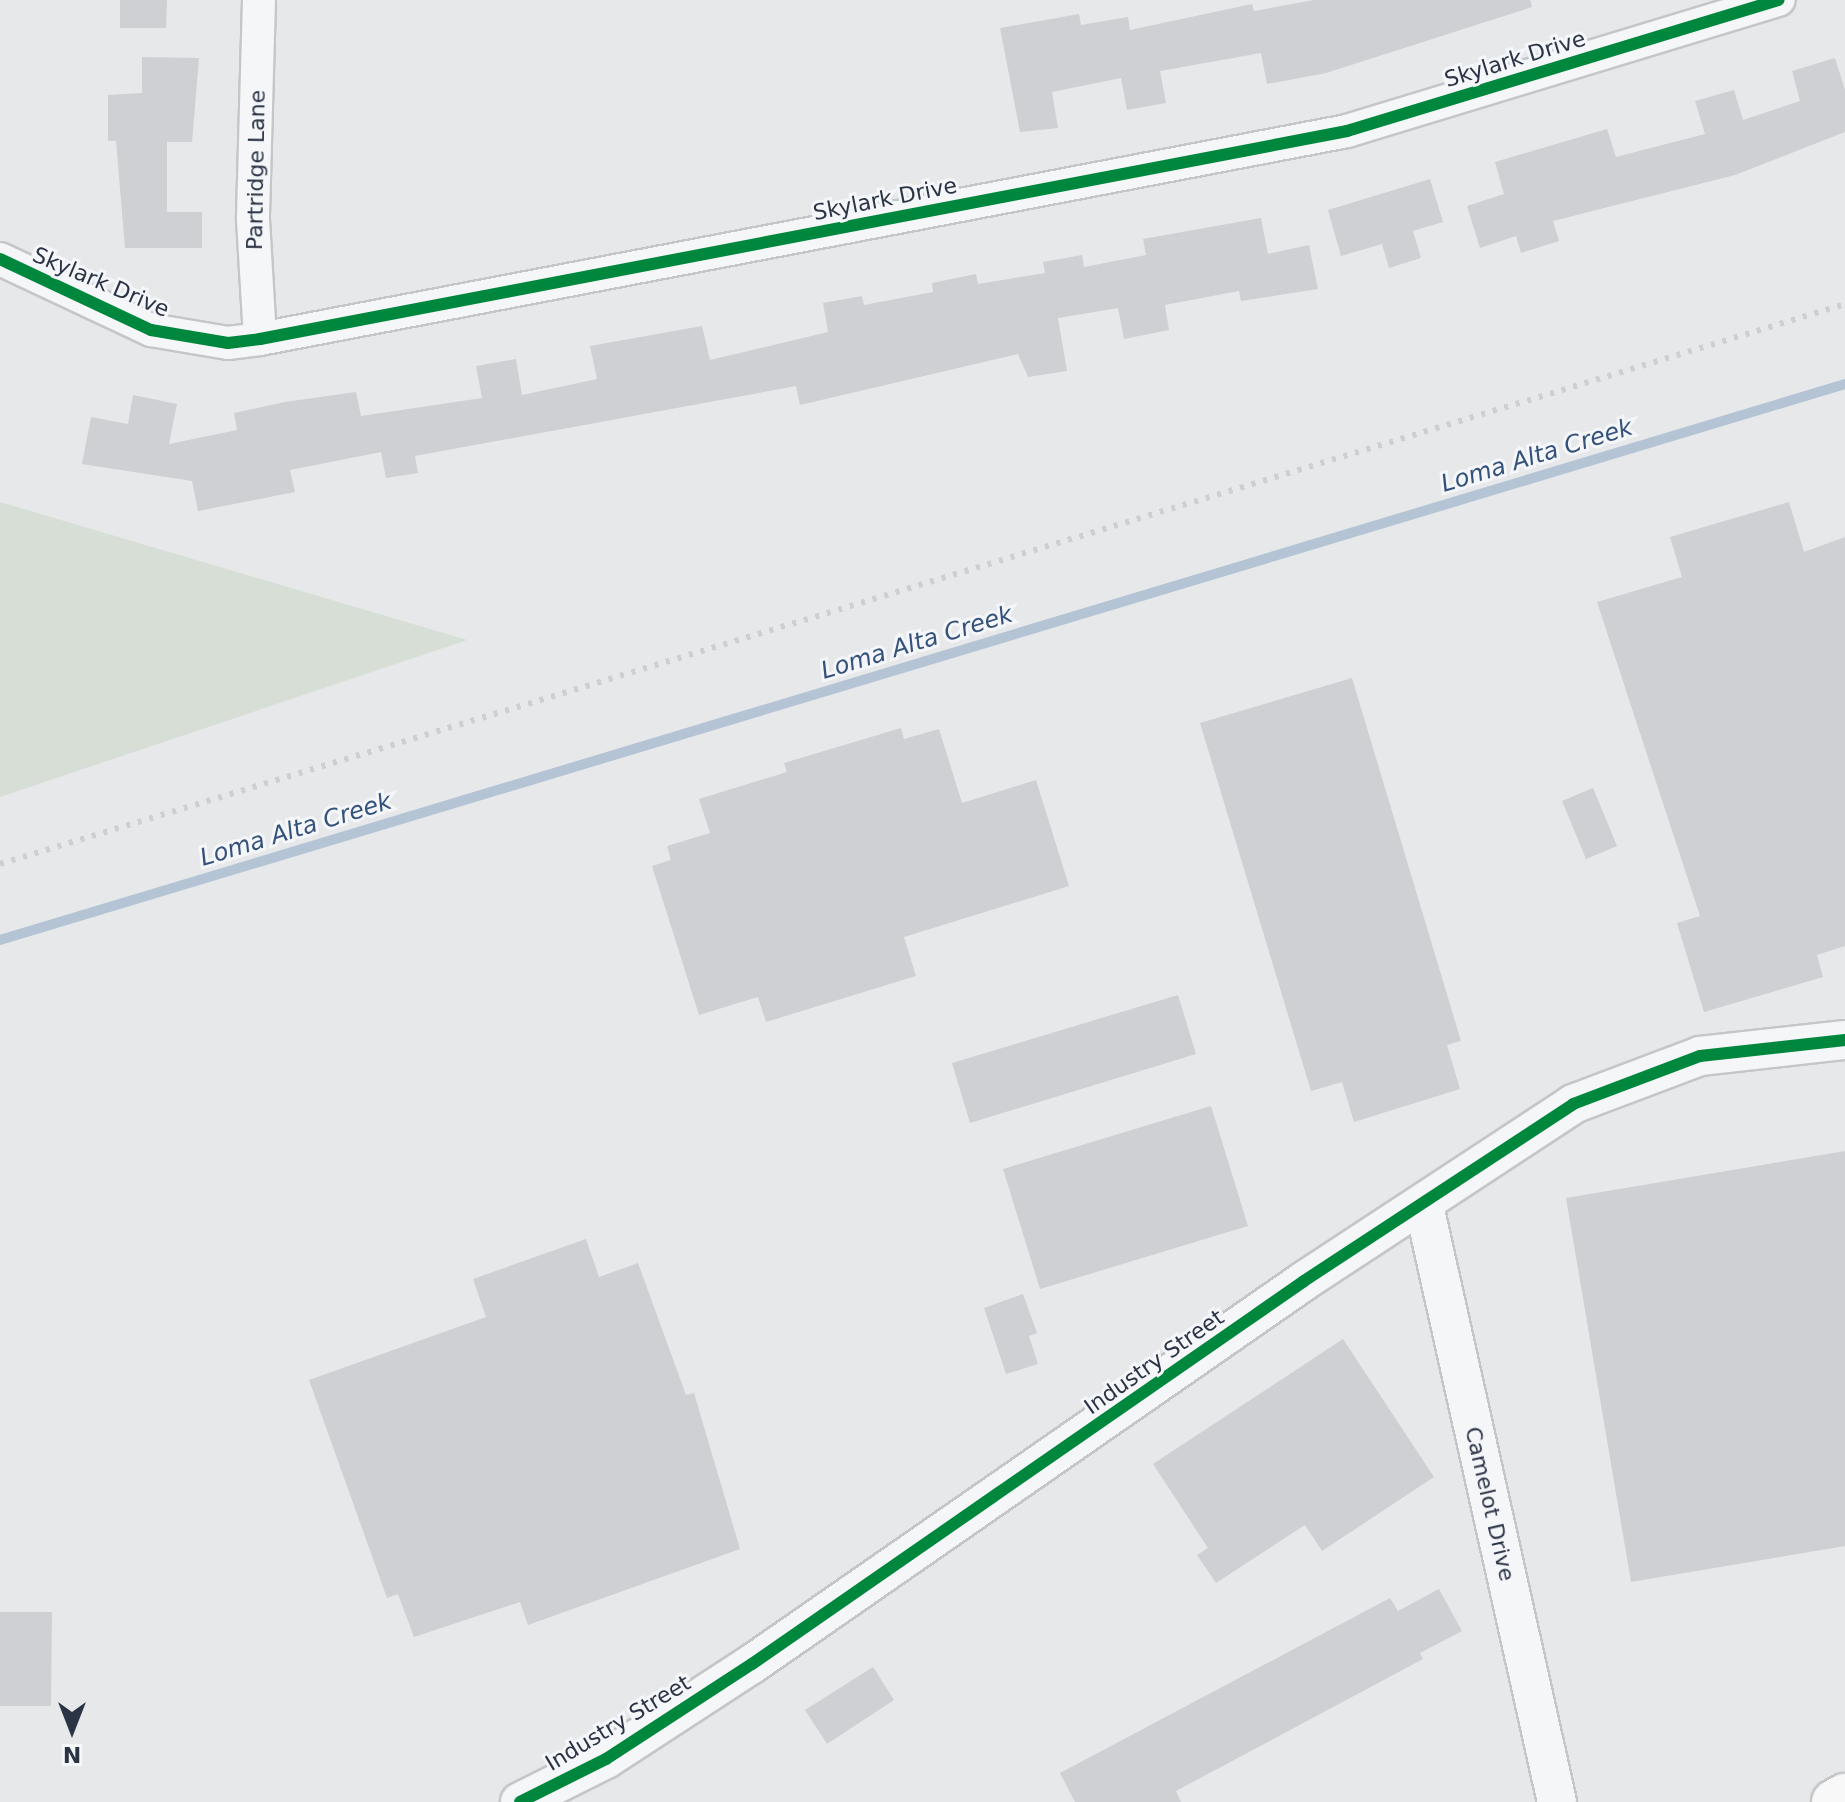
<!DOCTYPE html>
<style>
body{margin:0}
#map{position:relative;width:1845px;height:1802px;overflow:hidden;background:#e6e8ea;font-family:"DejaVu Sans",sans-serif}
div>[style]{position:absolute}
.green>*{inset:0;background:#d6ded6}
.stream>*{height:10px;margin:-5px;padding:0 5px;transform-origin:5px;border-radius:5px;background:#b4c4d5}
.building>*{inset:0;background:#ced0d3}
.roads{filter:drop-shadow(2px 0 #c4c6c8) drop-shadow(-2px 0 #c4c6c8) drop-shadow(0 2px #c4c6c8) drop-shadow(0 -2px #c4c6c8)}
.minor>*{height:32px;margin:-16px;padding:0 16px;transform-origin:16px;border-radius:16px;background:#f5f6f7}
.tertiary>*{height:38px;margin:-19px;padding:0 19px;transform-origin:19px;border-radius:19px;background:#f5f6f7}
.primary>*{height:44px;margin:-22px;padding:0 22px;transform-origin:22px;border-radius:22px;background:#f8f8f8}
.rail>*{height:6px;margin-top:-3px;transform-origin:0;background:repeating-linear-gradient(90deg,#cecfd2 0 4px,transparent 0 12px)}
.cycleway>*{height:12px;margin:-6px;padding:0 6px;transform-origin:6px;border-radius:6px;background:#00873e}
span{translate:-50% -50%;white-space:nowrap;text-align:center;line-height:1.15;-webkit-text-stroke:6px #f4f6f9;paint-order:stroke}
.street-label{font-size:22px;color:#2b3445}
.water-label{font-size:24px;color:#34527a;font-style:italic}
.north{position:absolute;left:32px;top:1690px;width:80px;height:80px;-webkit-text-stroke:6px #f4f6f9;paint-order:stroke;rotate:180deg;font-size:22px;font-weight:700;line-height:32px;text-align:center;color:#2b3445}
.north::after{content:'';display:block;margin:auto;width:28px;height:36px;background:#2b3445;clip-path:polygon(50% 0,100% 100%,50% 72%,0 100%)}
</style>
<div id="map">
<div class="green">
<i style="clip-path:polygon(0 502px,467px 640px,0 797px)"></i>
</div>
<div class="stream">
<i style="left:0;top:940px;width:1927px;rotate:-16.77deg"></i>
</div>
<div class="building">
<i style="clip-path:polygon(120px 0,167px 0,166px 28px,120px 28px)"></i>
<i style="clip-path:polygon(1314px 0,1530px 0,1532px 7px,1326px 73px,1267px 84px,1261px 53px,1160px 71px,1166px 103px,1127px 110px,1121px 78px,1052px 92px,1058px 128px,1020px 132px,1000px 28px,1079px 14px,1081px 25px,1128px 17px,1130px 30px,1252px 4px,1254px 11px)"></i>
<i style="clip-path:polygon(142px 57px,199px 58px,192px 142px,167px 142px,167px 212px,202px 212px,202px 248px,125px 248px,116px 141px,108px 141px,108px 95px,142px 93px)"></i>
<i style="clip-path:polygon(1835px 58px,1845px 90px,1845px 132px,1735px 175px,1553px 221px,1559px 241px,1521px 253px,1516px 236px,1480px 248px,1467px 206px,1504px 194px,1495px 162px,1607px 129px,1616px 157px,1705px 134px,1695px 101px,1734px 90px,1743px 120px,1800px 101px,1792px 71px)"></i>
<i style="clip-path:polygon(1430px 179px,1443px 222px,1413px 231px,1421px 258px,1389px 268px,1382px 244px,1341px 256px,1328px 210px)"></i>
<i style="clip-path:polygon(1261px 218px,1268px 254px,1309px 245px,1318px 289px,1241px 301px,1239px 291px,1165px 305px,1169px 330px,1124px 339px,1118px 308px,1058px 318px,1067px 371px,1028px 377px,1018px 354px,800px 405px,796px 386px,415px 456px,418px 473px,386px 478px,381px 452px,290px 470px,295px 492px,198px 511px,192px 481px,82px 464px,91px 417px,128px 424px,133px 395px,177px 404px,169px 444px,237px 430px,234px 413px,285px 402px,356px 392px,361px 416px,482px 398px,476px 366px,516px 359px,522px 395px,597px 379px,590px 346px,702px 326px,710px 360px,828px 332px,823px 303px,862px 296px,864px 305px,933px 292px,932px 283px,976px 274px,978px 284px,1045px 273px,1043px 262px,1082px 255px,1084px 267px,1146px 255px,1143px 239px)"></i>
<i style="clip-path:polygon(1789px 502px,1804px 552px,1845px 537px,1845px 946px,1817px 955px,1823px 977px,1704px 1012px,1677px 923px,1700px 916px,1597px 602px,1682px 577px,1670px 537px)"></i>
<i style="clip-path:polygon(1352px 678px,1461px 1041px,1447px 1045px,1460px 1089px,1354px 1122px,1342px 1082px,1311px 1091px,1200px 723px)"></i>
<i style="clip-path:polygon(901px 728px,904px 739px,939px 729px,962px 803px,1036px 780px,1069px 886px,904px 937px,916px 976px,766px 1022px,758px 997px,699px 1015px,652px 866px,671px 860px,667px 846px,710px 833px,699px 799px,787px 772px,784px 763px)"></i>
<i style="clip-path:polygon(1593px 788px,1617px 846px,1586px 859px,1562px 801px)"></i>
<i style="clip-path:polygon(1178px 995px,1196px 1054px,970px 1123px,952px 1063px)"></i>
<i style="clip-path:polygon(1211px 1106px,1248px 1226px,1040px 1289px,1003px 1169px)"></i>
<i style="clip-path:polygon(1845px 1151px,1845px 1546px,1631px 1582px,1566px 1198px)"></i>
<i style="clip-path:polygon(586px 1239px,599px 1277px,638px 1263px,686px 1395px,694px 1393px,740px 1549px,528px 1625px,520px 1602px,414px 1637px,398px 1594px,387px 1598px,309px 1380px,486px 1317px,473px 1279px)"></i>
<i style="clip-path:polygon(1023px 1294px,1037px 1333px,1029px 1336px,1038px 1364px,1006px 1374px,984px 1308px)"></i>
<i style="clip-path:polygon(1343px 1339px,1434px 1477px,1322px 1551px,1305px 1525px,1216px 1583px,1197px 1555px,1208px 1548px,1153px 1464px)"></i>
<i style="clip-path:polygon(1439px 1589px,1462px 1631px,1420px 1653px,1423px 1659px,1176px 1791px,1181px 1802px,1075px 1802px,1060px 1773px,1390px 1598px,1398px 1611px)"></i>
<i style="clip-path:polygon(0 1612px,52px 1612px,51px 1706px,0 1706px)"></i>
<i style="clip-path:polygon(873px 1667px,894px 1700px,827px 1744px,805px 1710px)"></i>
</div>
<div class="roads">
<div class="minor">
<i style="left:259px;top:0;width:220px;rotate:91.6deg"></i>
<i style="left:253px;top:220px;width:119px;rotate:86.6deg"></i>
<i style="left:0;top:259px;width:167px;rotate:25.2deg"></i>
<i style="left:151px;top:330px;width:78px;rotate:9.6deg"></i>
<i style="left:228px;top:343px;width:32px;rotate:-7deg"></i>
<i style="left:260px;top:339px;width:1107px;rotate:-10.83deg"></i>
<i style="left:1347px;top:131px;width:451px;rotate:-16.9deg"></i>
</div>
<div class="tertiary">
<i style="left:1424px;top:1206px;width:611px;rotate:77.42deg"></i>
<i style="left:520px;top:1802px;width:96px;rotate:-26.6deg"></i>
<i style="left:606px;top:1759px;width:174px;rotate:-33.1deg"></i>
<i style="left:752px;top:1664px;width:672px;rotate:-34.75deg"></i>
<i style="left:1304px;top:1281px;width:322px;rotate:-33.3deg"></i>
<i style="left:1573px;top:1104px;width:136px;rotate:-20.7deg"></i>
<i style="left:1700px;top:1056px;width:146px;rotate:-6.3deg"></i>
</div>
<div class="primary">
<i style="left:1834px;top:1802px;width:13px;rotate:-29deg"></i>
</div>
</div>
<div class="rail">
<i style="left:0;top:864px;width:1928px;rotate:-16.88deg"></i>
</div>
<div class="cycleway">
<i style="left:0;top:259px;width:167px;rotate:25.2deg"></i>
<i style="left:151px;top:330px;width:78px;rotate:9.6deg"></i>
<i style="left:228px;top:343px;width:32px;rotate:-7deg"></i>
<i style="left:260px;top:339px;width:1107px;rotate:-10.83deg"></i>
<i style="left:1347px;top:131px;width:451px;rotate:-16.9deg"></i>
<i style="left:520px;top:1802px;width:96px;rotate:-26.6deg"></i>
<i style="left:606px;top:1759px;width:174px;rotate:-33.1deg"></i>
<i style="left:752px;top:1664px;width:672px;rotate:-34.75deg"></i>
<i style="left:1304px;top:1281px;width:322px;rotate:-33.3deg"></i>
<i style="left:1573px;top:1104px;width:136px;rotate:-20.7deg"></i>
<i style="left:1700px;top:1056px;width:146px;rotate:-6.3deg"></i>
</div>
<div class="street-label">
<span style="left:1515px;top:59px;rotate:-17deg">Skylark Drive</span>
<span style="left:256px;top:170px;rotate:-89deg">Partridge Lane</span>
<span style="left:885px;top:199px;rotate:-11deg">Skylark Drive</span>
<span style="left:101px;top:282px;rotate:23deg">Skylark Drive</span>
<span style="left:1154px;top:1362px;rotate:-35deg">Industry Street</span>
<span style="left:1490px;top:1504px;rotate:77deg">Camelot Drive</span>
<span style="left:618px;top:1723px;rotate:-31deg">Industry Street</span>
</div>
<div class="water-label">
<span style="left:1537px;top:456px;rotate:-17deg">Loma Alta Creek</span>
<span style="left:917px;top:643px;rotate:-17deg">Loma Alta Creek</span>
<span style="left:296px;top:830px;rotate:-17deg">Loma Alta Creek</span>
</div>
<div class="north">N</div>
</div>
